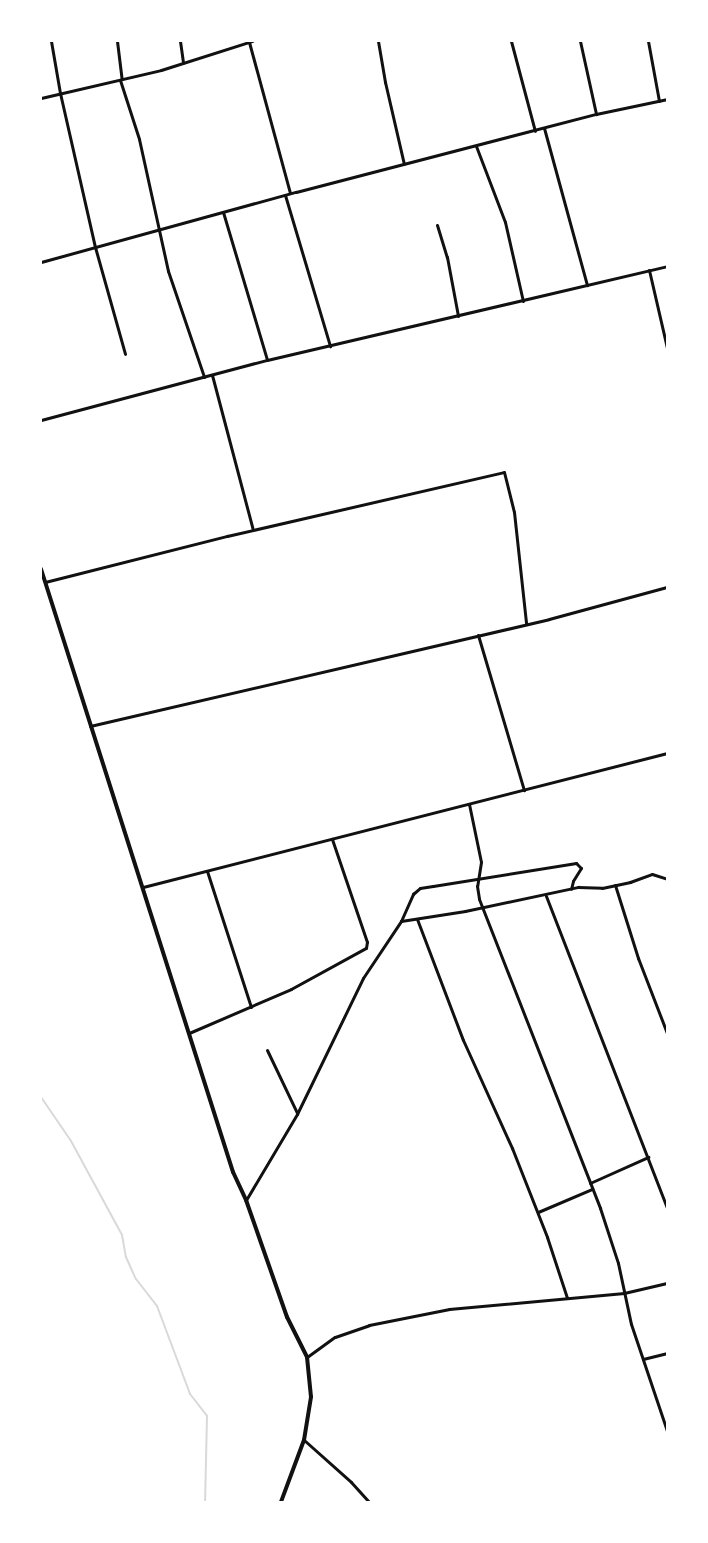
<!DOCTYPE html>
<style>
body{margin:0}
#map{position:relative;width:708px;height:1543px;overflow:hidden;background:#fff;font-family:"Exo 2",sans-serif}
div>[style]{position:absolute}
.stream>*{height:2px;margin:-1px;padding:0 1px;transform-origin:1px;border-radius:1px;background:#d9d9d9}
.minor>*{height:3px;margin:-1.5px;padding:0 1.5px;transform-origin:1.5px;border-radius:1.5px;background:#111}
.tertiary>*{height:4px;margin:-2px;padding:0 2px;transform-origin:2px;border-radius:2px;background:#111}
span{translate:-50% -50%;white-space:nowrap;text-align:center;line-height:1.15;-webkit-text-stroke:4px #fff;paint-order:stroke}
.frame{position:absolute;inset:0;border:42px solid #fff;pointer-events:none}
</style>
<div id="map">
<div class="stream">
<i style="left:41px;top:1097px;width:53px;rotate:55.7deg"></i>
<i style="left:71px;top:1141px;width:107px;rotate:61.5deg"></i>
<i style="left:122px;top:1235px;width:22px;rotate:80deg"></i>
<i style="left:126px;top:1257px;width:24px;rotate:66deg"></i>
<i style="left:136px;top:1279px;width:34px;rotate:52deg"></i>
<i style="left:157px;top:1306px;width:94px;rotate:69.4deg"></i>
<i style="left:190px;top:1394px;width:28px;rotate:52deg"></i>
<i style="left:207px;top:1416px;width:86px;rotate:91.3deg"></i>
</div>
<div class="minor">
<i style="left:51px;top:41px;width:53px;rotate:80.2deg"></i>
<i style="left:60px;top:93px;width:158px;rotate:77.2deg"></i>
<i style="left:95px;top:247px;width:111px;rotate:74.3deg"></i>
<i style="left:117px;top:41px;width:38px;rotate:83deg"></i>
<i style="left:180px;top:41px;width:22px;rotate:82deg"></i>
<i style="left:378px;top:41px;width:42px;rotate:80.3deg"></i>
<i style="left:385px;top:82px;width:84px;rotate:77deg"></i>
<i style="left:511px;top:41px;width:93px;rotate:75.1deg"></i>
<i style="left:580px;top:41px;width:75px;rotate:77.6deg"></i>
<i style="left:648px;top:41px;width:61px;rotate:79.6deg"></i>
<i style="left:249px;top:42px;width:156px;rotate:74.8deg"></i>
<i style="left:120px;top:80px;width:62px;rotate:72.1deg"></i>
<i style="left:139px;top:139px;width:135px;rotate:77.6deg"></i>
<i style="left:168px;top:271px;width:112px;rotate:71.2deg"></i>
<i style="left:41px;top:98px;width:123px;rotate:-13.1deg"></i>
<i style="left:161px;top:70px;width:96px;rotate:-17.7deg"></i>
<i style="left:544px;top:128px;width:163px;rotate:74.7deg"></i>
<i style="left:476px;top:146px;width:81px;rotate:69.1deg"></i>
<i style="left:505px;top:222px;width:81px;rotate:77.2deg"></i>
<i style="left:285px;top:195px;width:158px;rotate:73.4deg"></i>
<i style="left:223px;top:212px;width:154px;rotate:73.4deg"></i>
<i style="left:437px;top:225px;width:34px;rotate:73deg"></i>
<i style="left:447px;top:257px;width:60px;rotate:79.4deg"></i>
<i style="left:41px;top:262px;width:264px;rotate:-15.4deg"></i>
<i style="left:296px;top:192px;width:310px;rotate:-14.6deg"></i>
<i style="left:596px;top:114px;width:73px;rotate:-11.9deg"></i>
<i style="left:649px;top:270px;width:80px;rotate:77deg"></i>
<i style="left:212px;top:375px;width:160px;rotate:75.2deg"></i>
<i style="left:41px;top:420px;width:234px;rotate:-14.9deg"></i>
<i style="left:267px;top:360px;width:411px;rotate:-13.2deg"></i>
<i style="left:45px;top:582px;width:188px;rotate:-14.2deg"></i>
<i style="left:227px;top:536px;width:284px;rotate:-13deg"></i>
<i style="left:504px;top:472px;width:41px;rotate:76deg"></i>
<i style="left:514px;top:512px;width:112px;rotate:83.8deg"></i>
<i style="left:478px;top:635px;width:162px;rotate:73.5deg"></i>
<i style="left:90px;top:726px;width:471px;rotate:-13.1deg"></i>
<i style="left:549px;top:619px;width:122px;rotate:-15.2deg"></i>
<i style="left:469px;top:804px;width:59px;rotate:78.3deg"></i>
<i style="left:481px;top:862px;width:24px;rotate:99deg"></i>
<i style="left:477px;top:886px;width:13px;rotate:81deg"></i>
<i style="left:479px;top:899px;width:332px;rotate:68.6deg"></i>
<i style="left:600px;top:1208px;width:58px;rotate:71.9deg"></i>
<i style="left:618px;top:1263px;width:62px;rotate:78deg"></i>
<i style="left:631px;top:1324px;width:113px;rotate:71.4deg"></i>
<i style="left:207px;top:871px;width:143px;rotate:72.1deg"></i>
<i style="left:615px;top:885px;width:77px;rotate:72.5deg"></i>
<i style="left:638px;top:958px;width:80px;rotate:68.9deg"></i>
<i style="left:143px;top:887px;width:541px;rotate:-14.34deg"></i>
<i style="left:546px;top:896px;width:335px;rotate:68.8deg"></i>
<i style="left:417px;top:919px;width:129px;rotate:69.2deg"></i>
<i style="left:463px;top:1040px;width:119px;rotate:65.6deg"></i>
<i style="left:512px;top:1148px;width:96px;rotate:68.5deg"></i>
<i style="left:547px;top:1237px;width:64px;rotate:71.8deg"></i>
<i style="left:401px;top:921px;width:30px;rotate:-66deg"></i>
<i style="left:413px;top:894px;width:9px;rotate:-41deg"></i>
<i style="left:420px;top:888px;width:13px;rotate:-9deg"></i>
<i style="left:433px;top:886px;width:145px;rotate:-9.1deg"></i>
<i style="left:576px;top:863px;width:7px;rotate:45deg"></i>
<i style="left:581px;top:868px;width:15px;rotate:122deg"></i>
<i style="left:573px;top:881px;width:8px;rotate:104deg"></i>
<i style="left:189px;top:1033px;width:111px;rotate:-23.3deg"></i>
<i style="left:291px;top:989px;width:85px;rotate:-28.7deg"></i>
<i style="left:366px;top:948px;width:6px;rotate:-81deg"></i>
<i style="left:367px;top:942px;width:109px;rotate:-108.8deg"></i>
<i style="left:267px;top:1050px;width:70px;rotate:64.5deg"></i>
<i style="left:590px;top:1183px;width:64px;rotate:-24.1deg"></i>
<i style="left:246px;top:1200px;width:100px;rotate:-59.3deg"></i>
<i style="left:297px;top:1114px;width:151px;rotate:-64.1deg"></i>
<i style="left:363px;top:978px;width:69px;rotate:-56.3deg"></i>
<i style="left:401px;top:921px;width:65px;rotate:-8.9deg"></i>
<i style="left:465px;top:911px;width:116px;rotate:-12deg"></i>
<i style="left:578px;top:887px;width:24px;rotate:2deg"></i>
<i style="left:602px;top:888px;width:29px;rotate:-12deg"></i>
<i style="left:630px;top:882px;width:23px;rotate:-20deg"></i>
<i style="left:652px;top:874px;width:16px;rotate:18deg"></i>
<i style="left:538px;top:1212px;width:59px;rotate:-23.1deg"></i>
<i style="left:307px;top:1357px;width:34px;rotate:-36deg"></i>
<i style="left:335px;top:1337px;width:36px;rotate:-19deg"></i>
<i style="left:369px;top:1325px;width:82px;rotate:-11.3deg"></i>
<i style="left:449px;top:1309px;width:176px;rotate:-5.2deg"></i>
<i style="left:624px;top:1293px;width:44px;rotate:-13.1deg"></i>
<i style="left:643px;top:1359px;width:25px;rotate:-14deg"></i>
<i style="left:304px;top:1440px;width:63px;rotate:41.8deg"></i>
<i style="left:351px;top:1482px;width:27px;rotate:48deg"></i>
</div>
<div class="tertiary">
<i style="left:41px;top:569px;width:633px;rotate:72.34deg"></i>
<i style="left:233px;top:1172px;width:31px;rotate:65deg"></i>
<i style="left:246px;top:1200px;width:124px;rotate:70.7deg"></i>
<i style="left:287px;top:1317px;width:45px;rotate:63.4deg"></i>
<i style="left:307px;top:1357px;width:40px;rotate:84.3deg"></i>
<i style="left:311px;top:1397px;width:44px;rotate:99.2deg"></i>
<i style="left:304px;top:1440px;width:66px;rotate:110.4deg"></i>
</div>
<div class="frame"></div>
</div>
